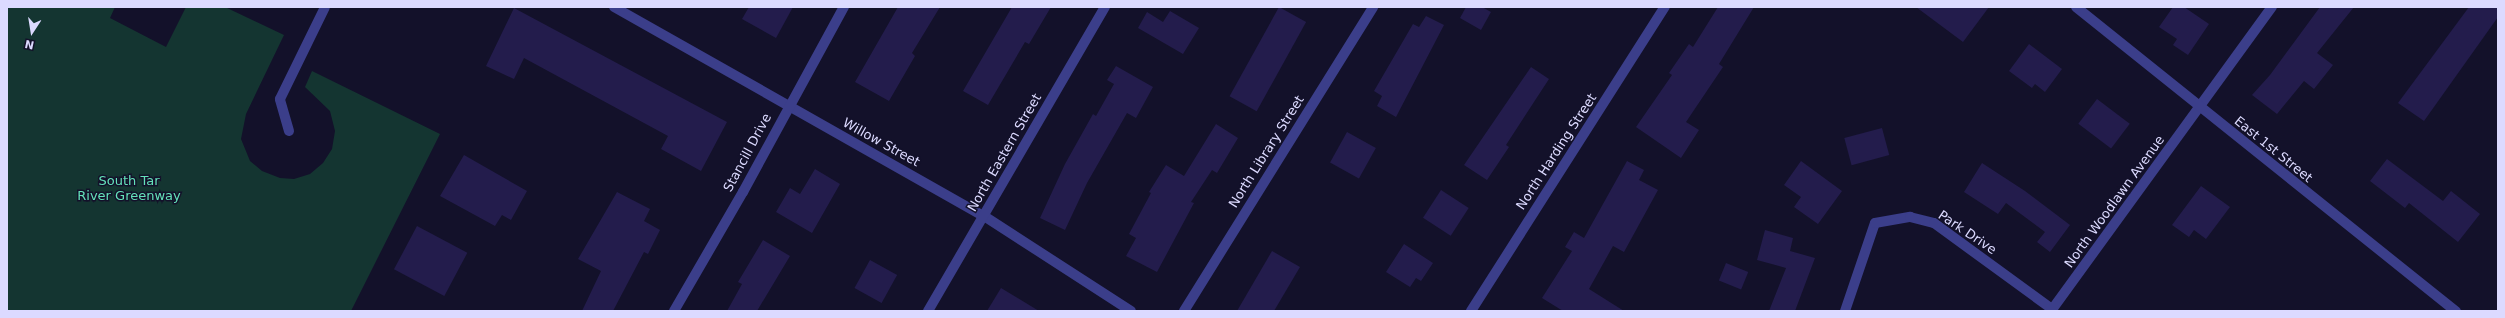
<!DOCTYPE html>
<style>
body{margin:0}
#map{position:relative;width:2505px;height:318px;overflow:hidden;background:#13112a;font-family:"DejaVu Sans",sans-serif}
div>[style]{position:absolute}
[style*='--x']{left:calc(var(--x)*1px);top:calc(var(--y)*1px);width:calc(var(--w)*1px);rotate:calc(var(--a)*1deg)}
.green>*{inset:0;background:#143531}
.building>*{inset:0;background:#231c4c;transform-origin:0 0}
.minor>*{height:10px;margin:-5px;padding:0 5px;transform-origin:5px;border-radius:5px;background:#3b3e8a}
.tertiary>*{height:10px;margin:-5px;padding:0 5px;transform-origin:5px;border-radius:5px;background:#3b3e8a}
span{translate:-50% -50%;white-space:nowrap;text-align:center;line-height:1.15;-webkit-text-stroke:3px #13112a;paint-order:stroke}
.street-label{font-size:13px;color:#dcdaff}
.park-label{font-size:13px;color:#64e2ba}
.frame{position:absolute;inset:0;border:8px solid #dcdaff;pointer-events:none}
.north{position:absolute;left:12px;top:12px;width:40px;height:40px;-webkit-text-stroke:3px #13112a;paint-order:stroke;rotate:192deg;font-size:11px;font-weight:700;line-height:16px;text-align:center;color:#dcdaff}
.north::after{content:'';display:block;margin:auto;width:14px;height:18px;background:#dcdaff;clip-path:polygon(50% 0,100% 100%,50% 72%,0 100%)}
</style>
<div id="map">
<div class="green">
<i style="clip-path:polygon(7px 7px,115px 7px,110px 18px,166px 47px,186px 7px,225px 7px,284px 35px,246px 114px,241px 139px,250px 161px,262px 171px,280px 178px,294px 179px,310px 174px,323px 163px,332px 149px,335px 131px,330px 111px,305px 87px,312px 71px,440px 134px,351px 311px,7px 311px)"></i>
</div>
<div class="building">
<i style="clip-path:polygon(749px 7px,793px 7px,776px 38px,742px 19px)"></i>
<i style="clip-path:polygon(898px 7px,940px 7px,912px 53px,915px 56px,889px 101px,855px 82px)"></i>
<i style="clip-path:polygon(1012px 7px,1051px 7px,1029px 44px,1025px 42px,988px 105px,963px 91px)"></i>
<i style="left:1279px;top:7px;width:31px;height:102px;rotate:29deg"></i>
<i style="clip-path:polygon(1466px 7px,1482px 7px,1491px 12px,1481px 30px,1460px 18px)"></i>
<i style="clip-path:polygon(1718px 7px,1754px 7px,1719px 64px,1723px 67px,1686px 122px,1699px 130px,1681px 158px,1636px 127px,1672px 75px,1669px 73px,1689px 44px,1693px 47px)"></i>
<i style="clip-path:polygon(1916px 7px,1989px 7px,1963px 42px)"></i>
<i style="clip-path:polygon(2173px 7px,2184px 7px,2209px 24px,2188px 55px,2173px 45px,2177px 39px,2159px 27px)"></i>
<i style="clip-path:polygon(2320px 7px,2354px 7px,2317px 53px,2333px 65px,2314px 89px,2304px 81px,2277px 114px,2252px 95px,2270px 75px)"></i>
<i style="clip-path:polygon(2469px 7px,2498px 7px,2498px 17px,2424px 121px,2398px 103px)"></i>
<i style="clip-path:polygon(514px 8px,727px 122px,701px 171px,661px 149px,668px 136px,524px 58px,514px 79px,486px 66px)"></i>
<i style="clip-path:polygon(1170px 11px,1199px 28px,1183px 54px,1138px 28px,1147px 12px,1163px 22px)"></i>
<i style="clip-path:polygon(1426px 16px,1444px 25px,1396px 117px,1377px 106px,1382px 96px,1374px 91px,1413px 24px,1419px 27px)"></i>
<i style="clip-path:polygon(2029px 44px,2062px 69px,2045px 92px,2035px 84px,2032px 88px,2009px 71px)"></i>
<i style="clip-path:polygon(1116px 66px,1153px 87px,1136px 118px,1127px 113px,1087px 183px,1065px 230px,1040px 218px,1065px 164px,1093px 114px,1096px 116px,1114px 84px,1107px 80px)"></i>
<i style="clip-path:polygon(1531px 67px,1549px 79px,1506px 145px,1509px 147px,1487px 180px,1464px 165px)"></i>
<i style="left:2097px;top:99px;width:41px;height:31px;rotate:37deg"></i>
<i style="clip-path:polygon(1216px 124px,1238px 138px,1217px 173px,1212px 170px,1191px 202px,1194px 203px,1157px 272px,1126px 256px,1136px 238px,1129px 234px,1151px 193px,1149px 192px,1166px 165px,1184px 176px)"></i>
<i style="left:1882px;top:128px;width:28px;height:39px;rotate:75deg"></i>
<i style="left:1347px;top:132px;width:33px;height:35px;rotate:29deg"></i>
<i style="clip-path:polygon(464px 155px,527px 191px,511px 220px,502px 215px,495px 226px,440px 196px)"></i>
<i style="clip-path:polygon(2387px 159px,2443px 201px,2451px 191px,2480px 214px,2458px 242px,2409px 203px,2405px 208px,2370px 181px)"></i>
<i style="clip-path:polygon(1627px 161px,1644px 170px,1639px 180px,1658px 190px,1624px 252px,1613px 246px,1589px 289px,1624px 311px,1563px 311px,1542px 298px,1572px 251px,1565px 247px,1574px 232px,1584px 238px)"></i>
<i style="clip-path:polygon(1801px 161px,1842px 191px,1818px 224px,1794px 207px,1801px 197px,1784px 185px)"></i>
<i style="clip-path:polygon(1982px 163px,2025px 191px,2070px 225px,2050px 252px,2037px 242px,2045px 232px,2006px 203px,1998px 214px,1964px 192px)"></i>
<i style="clip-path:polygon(815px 169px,840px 184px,812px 233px,776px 212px,790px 188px,800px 194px)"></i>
<i style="clip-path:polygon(2201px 186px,2230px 207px,2206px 239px,2194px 230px,2189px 237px,2172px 225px)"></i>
<i style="left:1441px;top:190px;width:33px;height:33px;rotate:33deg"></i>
<i style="clip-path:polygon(617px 192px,650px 209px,644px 221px,660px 230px,648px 254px,644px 252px,613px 311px,582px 311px,601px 271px,578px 259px)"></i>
<i style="left:417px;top:226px;width:57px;height:49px;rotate:28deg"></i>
<i style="clip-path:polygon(1765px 230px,1793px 238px,1790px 251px,1815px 258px,1795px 311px,1769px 311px,1786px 268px,1757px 260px)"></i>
<i style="clip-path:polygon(763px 240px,790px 256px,757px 311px,727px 311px,742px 284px,738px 282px)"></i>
<i style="clip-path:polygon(1404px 244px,1433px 263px,1421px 281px,1416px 278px,1410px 287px,1386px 272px)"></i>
<i style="clip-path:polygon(1272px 251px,1300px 267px,1274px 311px,1237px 311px)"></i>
<i style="left:870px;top:260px;width:31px;height:32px;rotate:29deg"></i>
<i style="left:1726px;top:263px;width:24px;height:19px;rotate:22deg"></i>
<i style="clip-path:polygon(1001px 288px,1039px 311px,987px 311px)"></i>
</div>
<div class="minor">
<i style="--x:614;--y:7;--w:425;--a:29.5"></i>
<i style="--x:984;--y:216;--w:175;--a:32.9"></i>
<i style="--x:289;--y:131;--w:33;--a:-106"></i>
<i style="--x:280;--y:99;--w:102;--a:-63.9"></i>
<i style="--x:674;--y:311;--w:138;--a:-59.9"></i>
<i style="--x:743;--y:192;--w:211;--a:-61.4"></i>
<i style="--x:928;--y:311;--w:352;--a:-59.8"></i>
<i style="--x:1184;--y:311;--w:358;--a:-58.1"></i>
<i style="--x:1471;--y:311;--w:361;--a:-57.5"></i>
<i style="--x:1845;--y:311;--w:93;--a:-71.2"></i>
<i style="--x:1875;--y:223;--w:36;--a:-10"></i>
<i style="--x:1910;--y:217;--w:25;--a:14"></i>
<i style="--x:1934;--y:223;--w:146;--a:36.1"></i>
<i style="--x:2051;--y:311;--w:376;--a:-54"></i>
</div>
<div class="tertiary">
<i style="--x:2076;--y:7;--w:487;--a:38.7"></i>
</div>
<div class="street-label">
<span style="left:881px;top:143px;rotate:29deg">Willow Street</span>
<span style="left:2273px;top:150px;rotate:39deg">East 1st Street</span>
<span style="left:1267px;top:152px;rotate:-58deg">North Library Street</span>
<span style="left:1557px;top:152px;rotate:-57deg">North Harding Street</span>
<span style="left:748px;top:153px;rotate:-62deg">Stancill Drive</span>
<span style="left:1005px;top:153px;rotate:-60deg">North Eastern Street</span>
<span style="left:2115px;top:202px;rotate:-54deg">North Woodlawn Avenue</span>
<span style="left:1967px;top:233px;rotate:34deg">Park Drive</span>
</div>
<div class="park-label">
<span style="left:129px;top:189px">South Tar<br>River Greenway</span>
</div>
<div class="frame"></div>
<div class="north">N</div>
</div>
